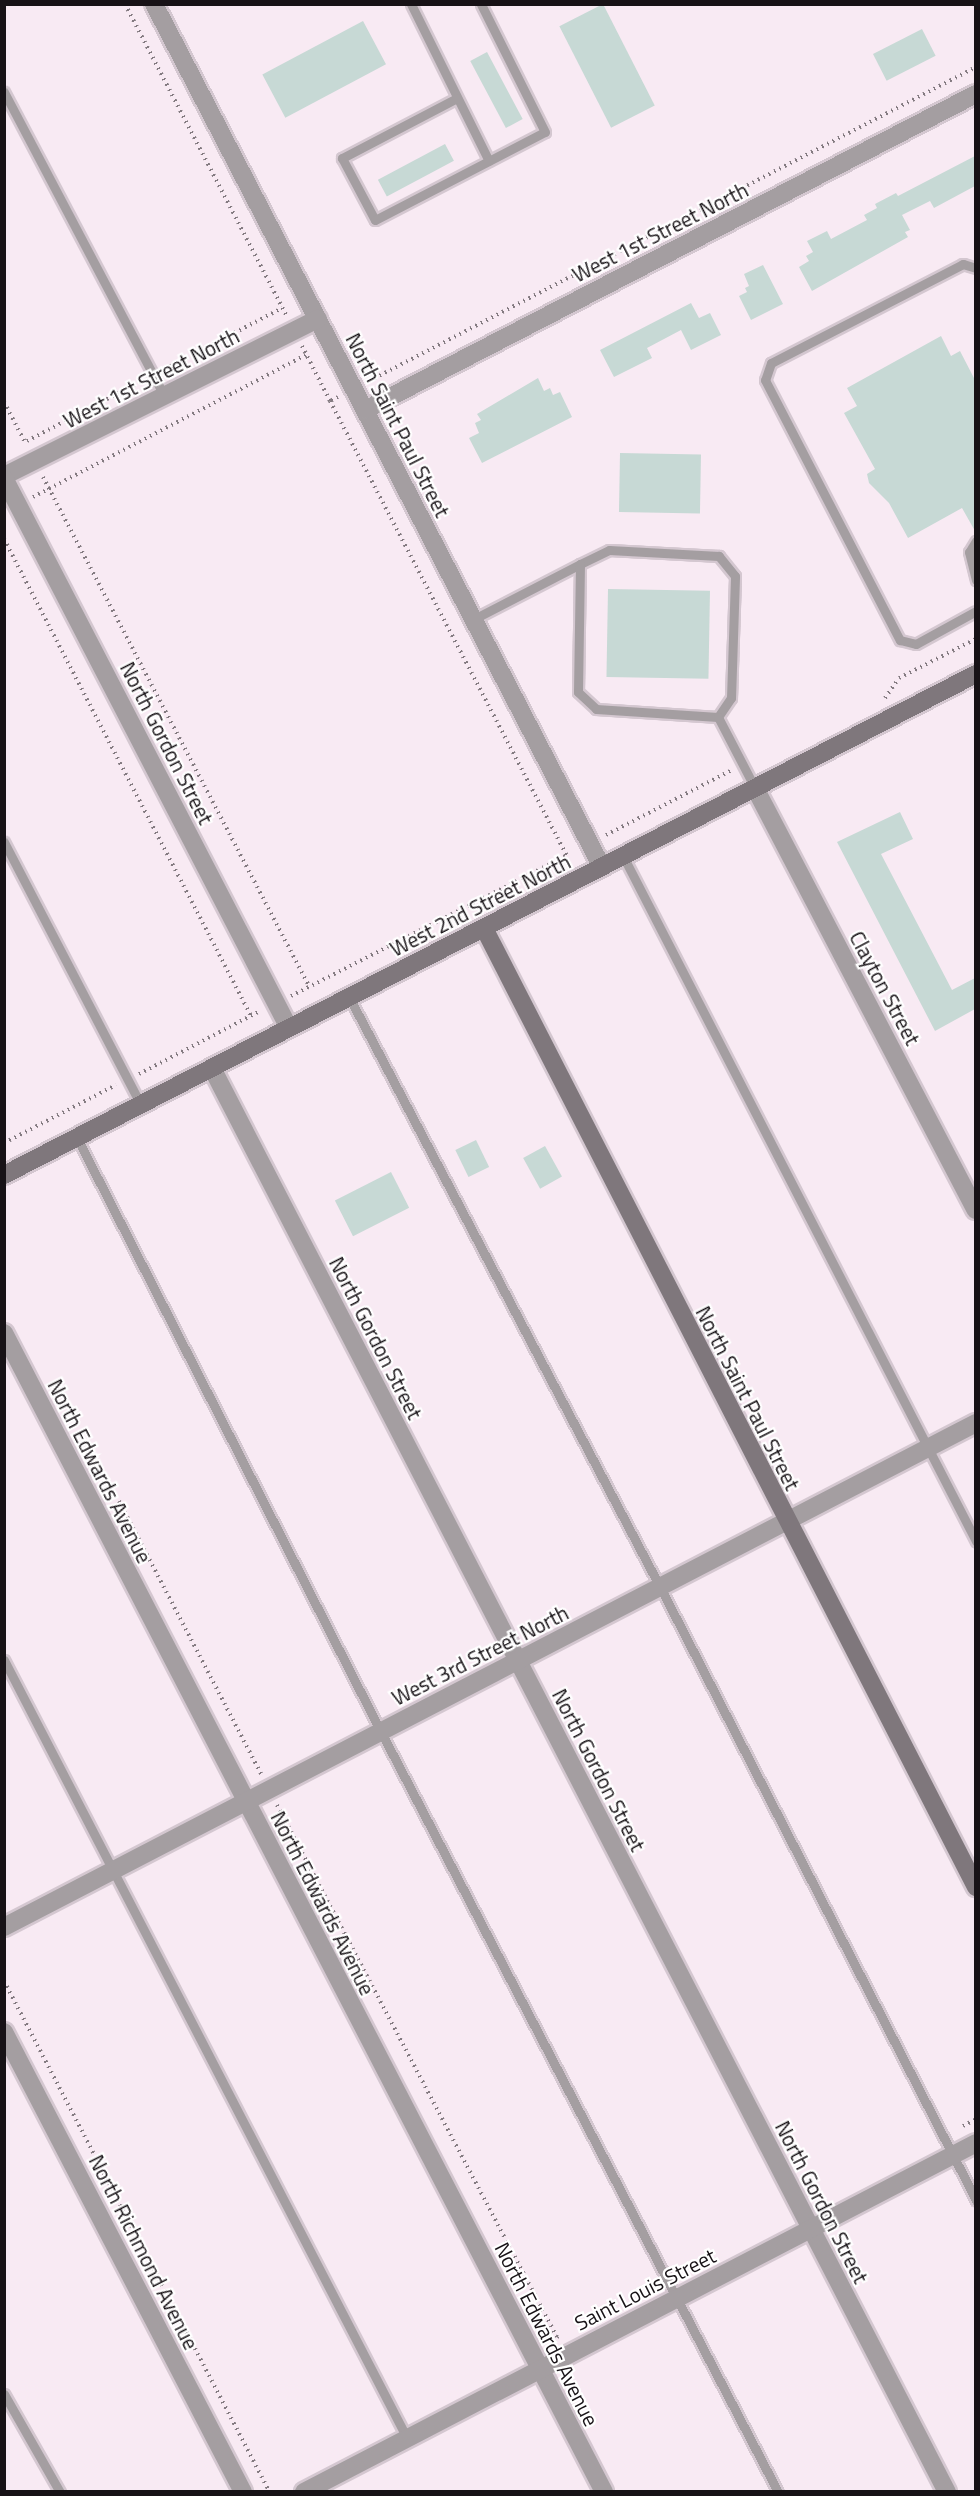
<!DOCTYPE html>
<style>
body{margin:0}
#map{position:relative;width:980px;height:2496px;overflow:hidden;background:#f8eaf3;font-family:"Titillium Web",sans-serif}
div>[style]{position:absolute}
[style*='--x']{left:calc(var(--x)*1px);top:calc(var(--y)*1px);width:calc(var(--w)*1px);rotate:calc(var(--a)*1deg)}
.building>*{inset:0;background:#c7d9d5;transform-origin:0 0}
.path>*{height:4px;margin-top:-2px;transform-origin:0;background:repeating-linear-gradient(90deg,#837a80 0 1.5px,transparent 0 6px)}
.roads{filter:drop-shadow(2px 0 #d4c7d0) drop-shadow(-2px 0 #d4c7d0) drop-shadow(0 2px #d4c7d0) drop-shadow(0 -2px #d4c7d0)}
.lane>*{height:9px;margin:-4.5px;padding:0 4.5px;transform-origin:4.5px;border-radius:4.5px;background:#a49ea1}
.street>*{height:18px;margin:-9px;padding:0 9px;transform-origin:9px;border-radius:9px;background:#a49ea1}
.secondary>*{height:18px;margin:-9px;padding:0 9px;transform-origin:9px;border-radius:9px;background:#7f777c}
span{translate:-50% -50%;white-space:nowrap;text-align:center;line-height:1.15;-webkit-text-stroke:4.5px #fff;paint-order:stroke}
.street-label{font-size:21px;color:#171216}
.frame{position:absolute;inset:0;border:6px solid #171216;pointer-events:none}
</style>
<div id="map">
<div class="building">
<i style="left:603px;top:4px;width:114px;height:49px;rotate:63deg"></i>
<i style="left:363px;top:21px;width:49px;height:114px;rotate:62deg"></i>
<i style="left:922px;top:29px;width:30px;height:55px;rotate:63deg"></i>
<i style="left:487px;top:52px;width:76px;height:19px;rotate:62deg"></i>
<i style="left:445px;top:144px;width:19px;height:76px;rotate:62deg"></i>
<i style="clip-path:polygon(975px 156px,975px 186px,934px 208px,930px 201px,902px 215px,910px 230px,905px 232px,908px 237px,812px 291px,799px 267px,809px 261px,806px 256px,813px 252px,807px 241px,827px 231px,831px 239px,867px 220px,864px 215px,877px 208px,875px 204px,896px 193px,898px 196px)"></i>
<i style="clip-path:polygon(763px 265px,783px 304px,751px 320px,739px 296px,747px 292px,745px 288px,749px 286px,744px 274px)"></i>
<i style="clip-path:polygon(691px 303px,699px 318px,710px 313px,721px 335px,691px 350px,681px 330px,647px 348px,652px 358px,614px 377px,600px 350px)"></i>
<i style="clip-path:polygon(941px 336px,951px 356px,960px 351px,975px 380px,975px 531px,962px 508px,908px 538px,889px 503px,869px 483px,867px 474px,875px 469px,844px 413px,857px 406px,847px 388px)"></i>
<i style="clip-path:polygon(538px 378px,544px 391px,550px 388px,553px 395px,560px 392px,572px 417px,482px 463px,469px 438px,479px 433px,475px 423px,481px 420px,477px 414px)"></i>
<i style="left:620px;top:453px;width:81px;height:59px;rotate:1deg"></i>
<i style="left:608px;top:589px;width:102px;height:88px;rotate:1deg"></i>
<i style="clip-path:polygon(900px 812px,913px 839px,881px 854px,952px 990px,975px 978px,975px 1009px,935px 1031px,837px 842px)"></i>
<i style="left:476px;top:1140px;width:30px;height:23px;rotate:64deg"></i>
<i style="left:545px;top:1146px;width:35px;height:25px;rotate:61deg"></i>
<i style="left:391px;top:1172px;width:40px;height:63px;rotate:63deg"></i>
</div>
<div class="path">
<i style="--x:125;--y:4;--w:350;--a:62.6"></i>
<i style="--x:302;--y:346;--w:62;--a:63"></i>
<i style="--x:165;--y:369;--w:132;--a:-27.5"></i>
<i style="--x:369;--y:381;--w:683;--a:-27.35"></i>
<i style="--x:338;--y:397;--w:9;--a:153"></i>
<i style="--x:330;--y:401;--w:513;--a:62.49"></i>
<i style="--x:4;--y:402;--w:47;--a:62.4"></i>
<i style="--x:27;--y:441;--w:131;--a:-27.7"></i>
<i style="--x:43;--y:477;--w:574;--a:62.41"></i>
<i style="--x:33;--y:497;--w:308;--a:-27.5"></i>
<i style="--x:4;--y:539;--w:537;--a:62.62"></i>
<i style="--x:885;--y:698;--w:24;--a:-55"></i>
<i style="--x:899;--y:678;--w:86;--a:-26.9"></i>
<i style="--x:606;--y:835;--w:140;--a:-27.3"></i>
<i style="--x:291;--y:996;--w:311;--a:-27"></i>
<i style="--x:139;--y:1074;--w:136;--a:-27.5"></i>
<i style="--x:4;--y:1143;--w:126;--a:-27.4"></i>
<i style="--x:119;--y:1501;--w:308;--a:62.5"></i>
<i style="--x:277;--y:1805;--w:601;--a:62.24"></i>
<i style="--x:557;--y:2337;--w:4;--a:-34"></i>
<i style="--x:4;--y:1981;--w:573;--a:62.54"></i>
<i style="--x:963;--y:2126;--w:15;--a:-28"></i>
</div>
<div class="roads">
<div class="lane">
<i style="--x:411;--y:4;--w:175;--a:63.6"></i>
<i style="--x:4;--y:92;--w:345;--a:62.2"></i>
<i style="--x:457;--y:98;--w:130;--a:152.4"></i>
<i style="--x:342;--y:158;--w:70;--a:62"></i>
<i style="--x:375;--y:220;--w:191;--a:-27.4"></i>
<i style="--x:545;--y:132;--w:143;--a:-116.6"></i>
<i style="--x:976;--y:268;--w:14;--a:-163"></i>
<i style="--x:963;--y:264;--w:216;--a:152.7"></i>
<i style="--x:771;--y:363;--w:18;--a:109"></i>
<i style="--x:765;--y:380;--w:293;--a:62.6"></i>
<i style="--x:900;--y:640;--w:16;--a:14"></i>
<i style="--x:916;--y:644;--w:68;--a:-28.8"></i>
<i style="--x:976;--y:541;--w:13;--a:122"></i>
<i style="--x:969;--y:552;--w:29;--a:76"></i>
<i style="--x:474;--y:619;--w:119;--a:-27.4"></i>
<i style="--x:718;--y:717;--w:23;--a:-56"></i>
<i style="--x:731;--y:698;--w:122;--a:-88.1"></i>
<i style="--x:735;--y:576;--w:26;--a:-129"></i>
<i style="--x:719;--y:556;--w:110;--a:-176.9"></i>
<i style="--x:609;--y:550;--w:32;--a:154"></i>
<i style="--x:580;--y:564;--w:128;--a:90.9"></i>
<i style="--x:578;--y:692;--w:25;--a:43"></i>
<i style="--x:596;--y:709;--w:122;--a:3.8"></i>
<i style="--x:718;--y:717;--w:80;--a:62.5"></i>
<i style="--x:4;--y:842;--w:297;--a:62.5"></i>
<i style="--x:623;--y:856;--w:771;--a:62.74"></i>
<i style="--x:349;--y:997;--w:667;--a:62.21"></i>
<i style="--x:660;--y:1587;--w:690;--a:62.73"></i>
<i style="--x:77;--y:1138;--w:667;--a:62.9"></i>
<i style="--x:381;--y:1732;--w:857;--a:62.42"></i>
<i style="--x:4;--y:1660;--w:876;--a:62.62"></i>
<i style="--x:4;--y:2394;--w:113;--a:60.3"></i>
</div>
<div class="street">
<i style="--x:154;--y:4;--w:972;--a:62.57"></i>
<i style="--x:365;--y:410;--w:688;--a:-27.35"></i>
<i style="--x:4;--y:476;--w:351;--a:-26.6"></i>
<i style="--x:4;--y:478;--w:619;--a:62.61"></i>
<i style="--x:755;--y:788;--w:476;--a:62.4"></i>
<i style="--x:212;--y:1068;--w:1602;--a:62.7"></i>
<i style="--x:4;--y:1333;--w:1305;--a:62.63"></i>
<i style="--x:4;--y:1927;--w:1095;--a:-27.41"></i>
<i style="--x:4;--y:2032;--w:518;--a:62.55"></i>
<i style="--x:304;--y:2492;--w:757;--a:-27.44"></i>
</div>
<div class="secondary">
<i style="--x:484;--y:928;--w:1078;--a:62.84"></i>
<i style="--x:4;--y:1175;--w:1094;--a:-27.27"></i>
</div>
</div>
<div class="street-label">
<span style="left:660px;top:232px;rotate:-27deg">West 1st Street North</span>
<span style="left:151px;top:378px;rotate:-27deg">West 1st Street North</span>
<span style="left:398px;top:425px;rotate:63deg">North Saint Paul Street</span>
<span style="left:167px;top:743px;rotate:63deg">North Gordon Street</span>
<span style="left:480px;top:905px;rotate:-27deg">West 2nd Street North</span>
<span style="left:885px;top:988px;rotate:62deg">Clayton Street</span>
<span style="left:376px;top:1338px;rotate:63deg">North Gordon Street</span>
<span style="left:748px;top:1398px;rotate:63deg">North Saint Paul Street</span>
<span style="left:100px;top:1471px;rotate:63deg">North Edwards Avenue</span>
<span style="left:480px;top:1655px;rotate:-27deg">West 3rd Street North</span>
<span style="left:599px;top:1770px;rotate:63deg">North Gordon Street</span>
<span style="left:323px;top:1903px;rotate:63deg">North Edwards Avenue</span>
<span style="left:822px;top:2202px;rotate:63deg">North Gordon Street</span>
<span style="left:144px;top:2252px;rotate:63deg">North Richmond Avenue</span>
<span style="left:645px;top:2289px;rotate:-27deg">Saint Louis Street</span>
<span style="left:547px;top:2334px;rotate:63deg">North Edwards Avenue</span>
</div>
<div class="frame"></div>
</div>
